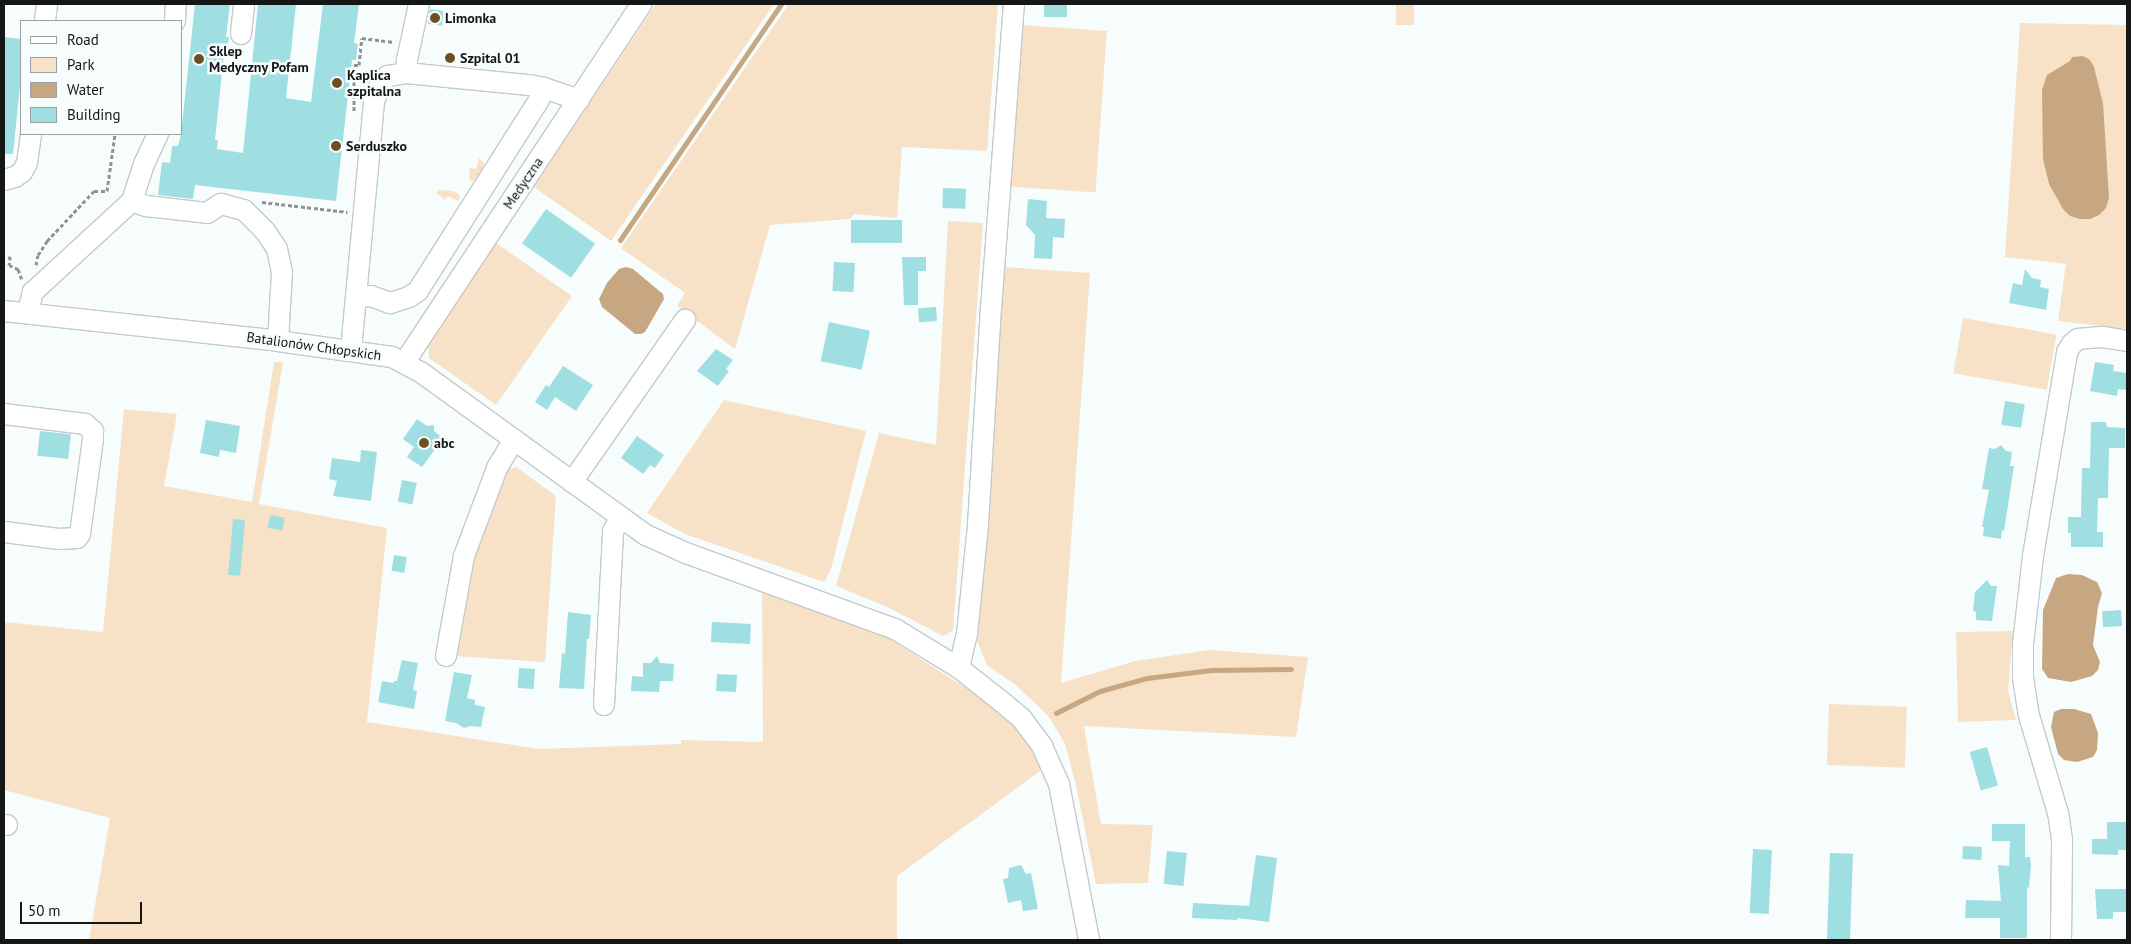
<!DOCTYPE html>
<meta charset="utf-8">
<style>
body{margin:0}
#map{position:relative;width:2131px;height:944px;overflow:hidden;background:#f7fdfd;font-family:"PT Sans",sans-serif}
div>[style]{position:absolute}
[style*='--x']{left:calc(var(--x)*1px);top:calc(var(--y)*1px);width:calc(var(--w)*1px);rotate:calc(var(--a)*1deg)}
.green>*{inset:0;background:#f7e2c8;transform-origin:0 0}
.water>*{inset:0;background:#c7a781}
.stream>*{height:5px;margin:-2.5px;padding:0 2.5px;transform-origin:2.5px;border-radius:2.5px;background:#c7a781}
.building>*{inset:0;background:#9fdee1;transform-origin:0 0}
.path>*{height:3px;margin-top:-1.5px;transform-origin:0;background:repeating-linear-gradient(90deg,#8f9393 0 4px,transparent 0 6.5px)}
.roads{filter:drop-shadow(1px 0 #c4caca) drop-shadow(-1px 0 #c4caca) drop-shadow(0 1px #c4caca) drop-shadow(0 -1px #c4caca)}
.minor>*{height:20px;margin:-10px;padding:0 10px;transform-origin:10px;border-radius:10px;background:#fff}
.dots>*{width:14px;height:14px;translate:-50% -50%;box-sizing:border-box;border:2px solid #f7fdfd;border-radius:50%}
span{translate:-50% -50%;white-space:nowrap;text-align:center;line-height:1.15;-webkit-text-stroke:5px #f7fdfd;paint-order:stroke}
.poi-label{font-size:14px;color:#151717;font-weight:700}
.left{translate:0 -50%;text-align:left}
.street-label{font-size:14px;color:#151717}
.frame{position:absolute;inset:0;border:5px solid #151717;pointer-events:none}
.legend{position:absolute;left:20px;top:20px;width:162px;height:115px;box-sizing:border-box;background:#f7fdfd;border:1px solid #9da1a1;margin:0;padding:6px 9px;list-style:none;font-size:15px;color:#151717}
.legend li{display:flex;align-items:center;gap:10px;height:25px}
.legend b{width:25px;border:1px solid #9da1a1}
.scale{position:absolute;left:20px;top:902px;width:122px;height:22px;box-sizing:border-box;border:2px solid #151717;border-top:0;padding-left:6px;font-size:15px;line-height:18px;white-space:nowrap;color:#151717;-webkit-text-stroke:4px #f7fdfd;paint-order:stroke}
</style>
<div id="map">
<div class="green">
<i style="clip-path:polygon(656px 4px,774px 4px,611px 241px,534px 187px)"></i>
<i style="clip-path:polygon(789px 4px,998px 4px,987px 151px,902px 147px,897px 218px,854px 214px,850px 219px,770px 225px,735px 349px,677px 306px,685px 293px,621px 248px)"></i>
<i style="left:1396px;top:4px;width:18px;height:21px"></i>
<i style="clip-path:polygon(2020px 23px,2127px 25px,2127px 329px,2058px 321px,2066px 264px,2005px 257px)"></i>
<i style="left:1022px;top:25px;width:85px;height:162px;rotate:4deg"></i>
<i style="clip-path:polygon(479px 158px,484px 163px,482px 170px,473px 181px,469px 180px,470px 168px,476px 169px)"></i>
<i style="clip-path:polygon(438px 190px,452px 191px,459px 194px,460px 198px,458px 201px,448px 196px,445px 200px,436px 193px)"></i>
<i style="clip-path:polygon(948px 221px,983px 223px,953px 631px,943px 636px,885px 606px,836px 586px,879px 433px,936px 445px)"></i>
<i style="clip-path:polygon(496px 243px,572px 296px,496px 405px,429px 358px,428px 341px)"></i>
<i style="clip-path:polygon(1005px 267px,1090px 273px,1061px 683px,1135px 661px,1210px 650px,1308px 657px,1296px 737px,1084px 726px,1101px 824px,1153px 825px,1148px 883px,1096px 884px,1076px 785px,1065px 744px,1049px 717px,1016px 685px,987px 665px,977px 641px)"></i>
<i style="left:1963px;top:318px;width:95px;height:56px;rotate:10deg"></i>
<i style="clip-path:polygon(274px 362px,283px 362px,259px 504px,387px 528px,367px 722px,539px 749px,681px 744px,681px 740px,763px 742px,762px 591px,882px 634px,997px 708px,1023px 729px,1037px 753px,1040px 771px,897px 876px,897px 940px,89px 940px,110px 818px,4px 790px,4px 622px,103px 632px,124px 409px,177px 414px,164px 486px,252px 502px)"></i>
<i style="clip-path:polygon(724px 400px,866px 431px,831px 569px,824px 582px,685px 534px,647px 513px)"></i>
<i style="clip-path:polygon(516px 467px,556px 496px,545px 662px,454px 656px,465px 574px,502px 472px)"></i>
<i style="clip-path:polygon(2013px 631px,2008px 691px,2016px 720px,1958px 722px,1956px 632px)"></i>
<i style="left:1829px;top:704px;width:78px;height:61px;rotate:2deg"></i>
</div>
<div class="water">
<i style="clip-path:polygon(2083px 56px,2090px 60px,2094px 67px,2103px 103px,2109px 198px,2106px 208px,2099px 215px,2090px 219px,2080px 219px,2070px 216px,2063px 209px,2049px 184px,2043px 159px,2042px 90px,2047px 75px,2070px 61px,2072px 57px)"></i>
<i style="clip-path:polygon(626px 267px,633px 269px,663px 294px,664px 299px,645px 332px,641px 334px,635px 334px,602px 307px,599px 299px,607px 283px,619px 269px)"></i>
<i style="clip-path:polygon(2068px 574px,2082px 575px,2097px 582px,2102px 593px,2098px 607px,2093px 645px,2100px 662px,2098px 670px,2092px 676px,2071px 682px,2048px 678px,2042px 669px,2043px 610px,2056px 578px)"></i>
<i style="clip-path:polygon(2061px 709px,2074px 709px,2091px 714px,2098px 733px,2097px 750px,2093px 757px,2077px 762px,2064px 760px,2058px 754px,2051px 727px,2054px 712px)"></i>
</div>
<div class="stream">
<i style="--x:620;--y:240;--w:286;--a:-55.7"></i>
<i style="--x:1056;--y:713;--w:49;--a:-26.6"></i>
<i style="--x:1100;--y:691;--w:49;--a:-15.5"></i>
<i style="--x:1147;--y:678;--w:65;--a:-7"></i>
<i style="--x:1212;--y:670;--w:79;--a:-0.7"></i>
</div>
<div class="building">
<i style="clip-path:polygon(195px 4px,230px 4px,226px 37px,229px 37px,227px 53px,224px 53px,215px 140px,218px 140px,217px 149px,243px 153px,258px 4px,296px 4px,286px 98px,311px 102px,323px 4px,359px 4px,354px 43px,358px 44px,356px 60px,352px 60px,336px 201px,195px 185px,193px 199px,158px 195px,162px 162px,170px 163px,172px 146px,178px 146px,181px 134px)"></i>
<i style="left:1044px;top:4px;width:23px;height:13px"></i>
<i style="left:430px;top:9px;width:14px;height:15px;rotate:8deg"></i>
<i style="clip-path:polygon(4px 37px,21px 39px,21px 76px,13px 154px,4px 154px)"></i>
<i style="left:943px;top:188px;width:23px;height:20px;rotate:2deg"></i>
<i style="clip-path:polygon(1028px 199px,1047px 201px,1046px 218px,1065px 219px,1064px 238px,1053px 237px,1052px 259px,1034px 258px,1035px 235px,1026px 225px)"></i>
<i style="left:546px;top:209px;width:60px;height:42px;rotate:35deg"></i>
<i style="left:902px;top:220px;width:23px;height:51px;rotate:90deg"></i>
<i style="clip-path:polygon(902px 257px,926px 257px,926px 271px,918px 271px,918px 305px,904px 305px)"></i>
<i style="left:834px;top:262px;width:21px;height:29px;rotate:3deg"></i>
<i style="clip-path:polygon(2025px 269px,2032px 278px,2041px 280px,2040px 287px,2049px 289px,2046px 310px,2009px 303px,2013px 283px,2022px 285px)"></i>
<i style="left:936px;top:307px;width:14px;height:18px;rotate:86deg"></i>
<i style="left:829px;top:322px;width:42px;height:40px;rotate:12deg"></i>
<i style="clip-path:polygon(716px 349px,733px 360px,726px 369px,729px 371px,718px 386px,697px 371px)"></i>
<i style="clip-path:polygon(2095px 362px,2114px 365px,2113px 371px,2127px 373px,2127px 390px,2118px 389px,2117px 396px,2090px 391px)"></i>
<i style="clip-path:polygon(563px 366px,593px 385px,576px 411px,555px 397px,547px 410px,535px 402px,546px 385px,549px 387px)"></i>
<i style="left:2005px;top:401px;width:20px;height:24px;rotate:9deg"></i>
<i style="clip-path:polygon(417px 419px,427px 426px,434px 425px,434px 431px,443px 438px,422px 467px,407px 457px,414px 447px,403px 439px)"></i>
<i style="clip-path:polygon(206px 420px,240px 426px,236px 453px,220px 450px,219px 457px,200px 453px)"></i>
<i style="clip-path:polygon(2091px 422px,2106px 422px,2107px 427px,2125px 428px,2125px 448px,2109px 448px,2108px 498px,2098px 498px,2097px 532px,2103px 532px,2103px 547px,2071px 547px,2071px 533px,2068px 533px,2068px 517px,2081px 517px,2082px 468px,2090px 468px)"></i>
<i style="left:40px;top:431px;width:31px;height:25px;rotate:6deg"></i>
<i style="clip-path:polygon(637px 436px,664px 455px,655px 468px,650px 465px,643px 474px,621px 458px)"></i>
<i style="clip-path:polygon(2001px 445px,2006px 451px,2012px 452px,2010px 466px,2014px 466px,2004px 531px,2002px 530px,2001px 539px,1983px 536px,1984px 527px,1982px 527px,1989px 490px,1982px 489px,1989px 448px,1995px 449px)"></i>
<i style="clip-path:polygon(361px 450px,377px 452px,371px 501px,333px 496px,337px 481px,329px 479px,332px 458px,360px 462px)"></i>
<i style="left:402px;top:480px;width:15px;height:22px;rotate:11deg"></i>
<i style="left:270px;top:515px;width:15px;height:13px;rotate:11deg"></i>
<i style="left:233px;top:519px;width:12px;height:56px;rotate:5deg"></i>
<i style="left:394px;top:555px;width:13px;height:16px;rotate:9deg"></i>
<i style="clip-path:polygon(1987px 580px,1991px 586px,1997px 586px,1992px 621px,1976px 620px,1976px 612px,1973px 611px,1975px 592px)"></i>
<i style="left:2121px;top:610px;width:16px;height:19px;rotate:86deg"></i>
<i style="clip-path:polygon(568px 612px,591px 615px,589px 639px,587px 639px,584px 689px,559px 688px,562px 653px,565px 654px)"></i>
<i style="left:712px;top:622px;width:39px;height:20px;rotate:3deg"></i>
<i style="clip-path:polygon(657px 656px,660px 663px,674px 664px,673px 681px,660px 681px,659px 692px,631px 691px,632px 676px,643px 677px,643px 663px,651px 663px)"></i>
<i style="clip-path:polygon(402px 660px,418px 663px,413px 690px,417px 691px,414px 709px,378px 702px,382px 681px,393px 683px,394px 681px,397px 681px)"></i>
<i style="left:519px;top:668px;width:16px;height:20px;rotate:4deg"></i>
<i style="clip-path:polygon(454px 672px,472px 675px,467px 698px,475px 700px,475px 705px,485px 707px,481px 727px,470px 726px,464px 728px,456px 723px,445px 721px)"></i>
<i style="left:717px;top:674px;width:20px;height:17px;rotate:3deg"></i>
<i style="left:1987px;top:747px;width:40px;height:18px;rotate:74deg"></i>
<i style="clip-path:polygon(2107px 822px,2127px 822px,2127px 850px,2118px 850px,2118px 855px,2092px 854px,2092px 839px,2107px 839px)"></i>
<i style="clip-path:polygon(1992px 824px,2025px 824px,2025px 857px,2030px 857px,2031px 866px,2029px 888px,2027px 887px,2027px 938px,2000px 938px,2000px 918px,1965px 918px,1966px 900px,2001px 901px,1998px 865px,2009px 866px,2010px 841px,1992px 841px)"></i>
<i style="left:1963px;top:846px;width:19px;height:13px;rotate:3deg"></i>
<i style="left:1753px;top:849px;width:19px;height:64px;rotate:3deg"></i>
<i style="left:1167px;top:851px;width:20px;height:33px;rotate:6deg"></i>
<i style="left:1830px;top:853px;width:23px;height:87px;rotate:2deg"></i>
<i style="clip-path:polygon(1256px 855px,1277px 858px,1269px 922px,1238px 918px,1237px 920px,1192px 918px,1193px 903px,1249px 906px)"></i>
<i style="clip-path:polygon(1021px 865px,1026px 874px,1031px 873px,1038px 909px,1023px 911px,1021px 900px,1008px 903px,1003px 879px,1008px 878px,1009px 868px)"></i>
<i style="clip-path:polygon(2095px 889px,2126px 889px,2126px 912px,2113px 912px,2113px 919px,2097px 919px)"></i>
</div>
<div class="path">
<i style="--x:354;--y:111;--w:46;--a:-90"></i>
<i style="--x:354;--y:65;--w:5;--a:0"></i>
<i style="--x:359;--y:65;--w:27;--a:-84"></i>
<i style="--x:362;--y:38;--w:32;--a:7"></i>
<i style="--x:262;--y:202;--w:86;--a:6.7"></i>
<i style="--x:10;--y:256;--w:9;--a:96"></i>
<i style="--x:9;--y:265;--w:10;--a:24"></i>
<i style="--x:18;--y:269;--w:12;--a:70"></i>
<i style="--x:36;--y:265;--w:10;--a:-79"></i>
<i style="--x:38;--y:255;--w:17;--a:-57"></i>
<i style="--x:47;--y:241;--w:69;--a:-46.8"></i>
<i style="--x:94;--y:191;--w:13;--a:0"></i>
<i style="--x:107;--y:191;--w:58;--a:-82"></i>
</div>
<div class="roads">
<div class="minor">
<i style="--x:45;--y:21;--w:17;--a:-83"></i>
<i style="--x:175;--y:21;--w:17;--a:-87"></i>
<i style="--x:241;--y:34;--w:30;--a:-84"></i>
<i style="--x:406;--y:73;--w:13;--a:-86"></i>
<i style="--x:407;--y:60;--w:57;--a:-77.9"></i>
<i style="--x:544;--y:88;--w:37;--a:19"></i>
<i style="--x:4;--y:180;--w:11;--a:-15"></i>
<i style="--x:15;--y:177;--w:9;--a:-36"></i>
<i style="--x:22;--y:172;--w:10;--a:-61"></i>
<i style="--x:27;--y:163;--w:29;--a:-82"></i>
<i style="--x:132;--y:201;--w:39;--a:-72"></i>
<i style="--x:144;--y:164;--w:33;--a:-65"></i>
<i style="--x:4;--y:311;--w:276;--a:6.2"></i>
<i style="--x:278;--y:341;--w:115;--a:8"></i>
<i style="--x:392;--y:357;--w:34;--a:28"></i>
<i style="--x:422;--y:373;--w:276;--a:35.9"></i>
<i style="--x:646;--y:535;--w:44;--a:24.2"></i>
<i style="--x:686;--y:553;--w:222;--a:20"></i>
<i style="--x:895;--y:629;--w:75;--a:31.4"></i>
<i style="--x:959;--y:668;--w:55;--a:38.3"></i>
<i style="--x:1002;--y:702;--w:26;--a:40"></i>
<i style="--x:1022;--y:719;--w:34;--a:53"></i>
<i style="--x:1042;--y:746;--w:42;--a:65.9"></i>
<i style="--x:1059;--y:784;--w:159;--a:79.1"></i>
<i style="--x:28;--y:313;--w:22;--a:-77"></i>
<i style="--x:33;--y:292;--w:134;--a:-42.6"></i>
<i style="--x:132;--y:201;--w:15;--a:20"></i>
<i style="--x:146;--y:206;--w:61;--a:6.5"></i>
<i style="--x:207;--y:213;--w:17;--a:-33"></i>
<i style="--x:221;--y:204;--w:24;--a:15"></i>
<i style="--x:244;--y:210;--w:30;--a:45"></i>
<i style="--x:265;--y:231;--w:22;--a:56"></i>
<i style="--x:277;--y:249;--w:24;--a:78"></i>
<i style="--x:282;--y:272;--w:69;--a:93.3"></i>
<i style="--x:351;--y:350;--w:249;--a:-84.7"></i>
<i style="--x:374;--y:102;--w:21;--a:-71"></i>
<i style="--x:381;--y:82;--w:9;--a:-41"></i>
<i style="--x:388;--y:76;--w:18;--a:-9"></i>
<i style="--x:406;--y:73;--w:124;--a:5.6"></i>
<i style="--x:529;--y:85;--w:15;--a:11"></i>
<i style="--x:544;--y:88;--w:13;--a:113"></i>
<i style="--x:539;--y:100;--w:226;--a:122.4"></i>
<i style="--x:418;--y:291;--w:11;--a:146"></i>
<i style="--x:409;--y:297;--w:20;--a:162"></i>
<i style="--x:390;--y:303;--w:20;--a:-160"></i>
<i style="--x:371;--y:296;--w:14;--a:176"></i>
<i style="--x:404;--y:363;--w:431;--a:-56.5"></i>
<i style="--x:4;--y:414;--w:82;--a:7"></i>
<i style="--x:85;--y:424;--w:11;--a:41"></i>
<i style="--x:93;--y:431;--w:8;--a:90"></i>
<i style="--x:93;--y:439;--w:96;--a:97.8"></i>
<i style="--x:80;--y:534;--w:5;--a:127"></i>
<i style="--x:77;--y:538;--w:18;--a:177"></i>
<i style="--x:59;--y:539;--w:55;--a:-172.7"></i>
<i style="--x:572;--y:482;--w:198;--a:-55.1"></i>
<i style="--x:446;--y:656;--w:102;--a:-79.8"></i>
<i style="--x:464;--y:556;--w:94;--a:-69.4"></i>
<i style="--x:497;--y:468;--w:33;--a:-59"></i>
<i style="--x:959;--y:668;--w:35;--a:-77"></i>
<i style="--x:967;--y:634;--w:110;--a:-84.2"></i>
<i style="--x:978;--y:525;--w:216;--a:-86.6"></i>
<i style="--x:991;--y:309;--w:306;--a:-85.7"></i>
<i style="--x:604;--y:705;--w:174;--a:-87"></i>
<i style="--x:613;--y:531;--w:16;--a:-60"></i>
<i style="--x:4;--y:825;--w:3;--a:0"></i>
<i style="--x:2061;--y:940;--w:100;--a:-89.4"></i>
<i style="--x:2062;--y:840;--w:27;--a:-98"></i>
<i style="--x:2058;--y:813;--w:101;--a:-106.6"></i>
<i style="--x:2029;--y:716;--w:38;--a:-99"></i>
<i style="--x:2023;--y:678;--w:34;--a:-90"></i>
<i style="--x:2023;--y:644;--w:89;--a:-83.5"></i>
<i style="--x:2033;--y:556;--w:207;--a:-80.5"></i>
<i style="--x:2067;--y:352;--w:9;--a:-58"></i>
<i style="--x:2072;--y:344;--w:8;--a:-40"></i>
<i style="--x:2078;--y:339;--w:25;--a:-5"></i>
<i style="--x:2103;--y:337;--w:24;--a:9"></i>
</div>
</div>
<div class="dots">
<i style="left:435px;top:18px;background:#6e4f24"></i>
<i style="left:450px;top:58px;background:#6e4f24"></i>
<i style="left:199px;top:59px;background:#6e4f24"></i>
<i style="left:337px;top:83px;background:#6e4f24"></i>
<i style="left:336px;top:146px;background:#6e4f24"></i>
<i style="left:424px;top:443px;background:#6e4f24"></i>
</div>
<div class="poi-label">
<span class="left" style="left:445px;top:18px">Limonka</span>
<span class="left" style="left:209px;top:59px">Sklep<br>Medyczny Pofam</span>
<span class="left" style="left:460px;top:58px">Szpital 01</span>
<span class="left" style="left:347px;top:83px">Kaplica<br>szpitalna</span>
<span class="left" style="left:346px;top:146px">Serduszko</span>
<span class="left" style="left:434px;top:443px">abc</span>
</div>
<div class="street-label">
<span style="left:523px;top:183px;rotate:-56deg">Medyczna</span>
<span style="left:314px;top:346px;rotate:8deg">Batalionów Chłopskich</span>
</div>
<div class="frame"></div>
<ul class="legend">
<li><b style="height:6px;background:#fff"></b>Road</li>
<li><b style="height:14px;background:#f7e2c8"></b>Park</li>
<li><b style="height:14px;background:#c7a781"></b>Water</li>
<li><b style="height:14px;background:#9fdee1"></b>Building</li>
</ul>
<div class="scale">50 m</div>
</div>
